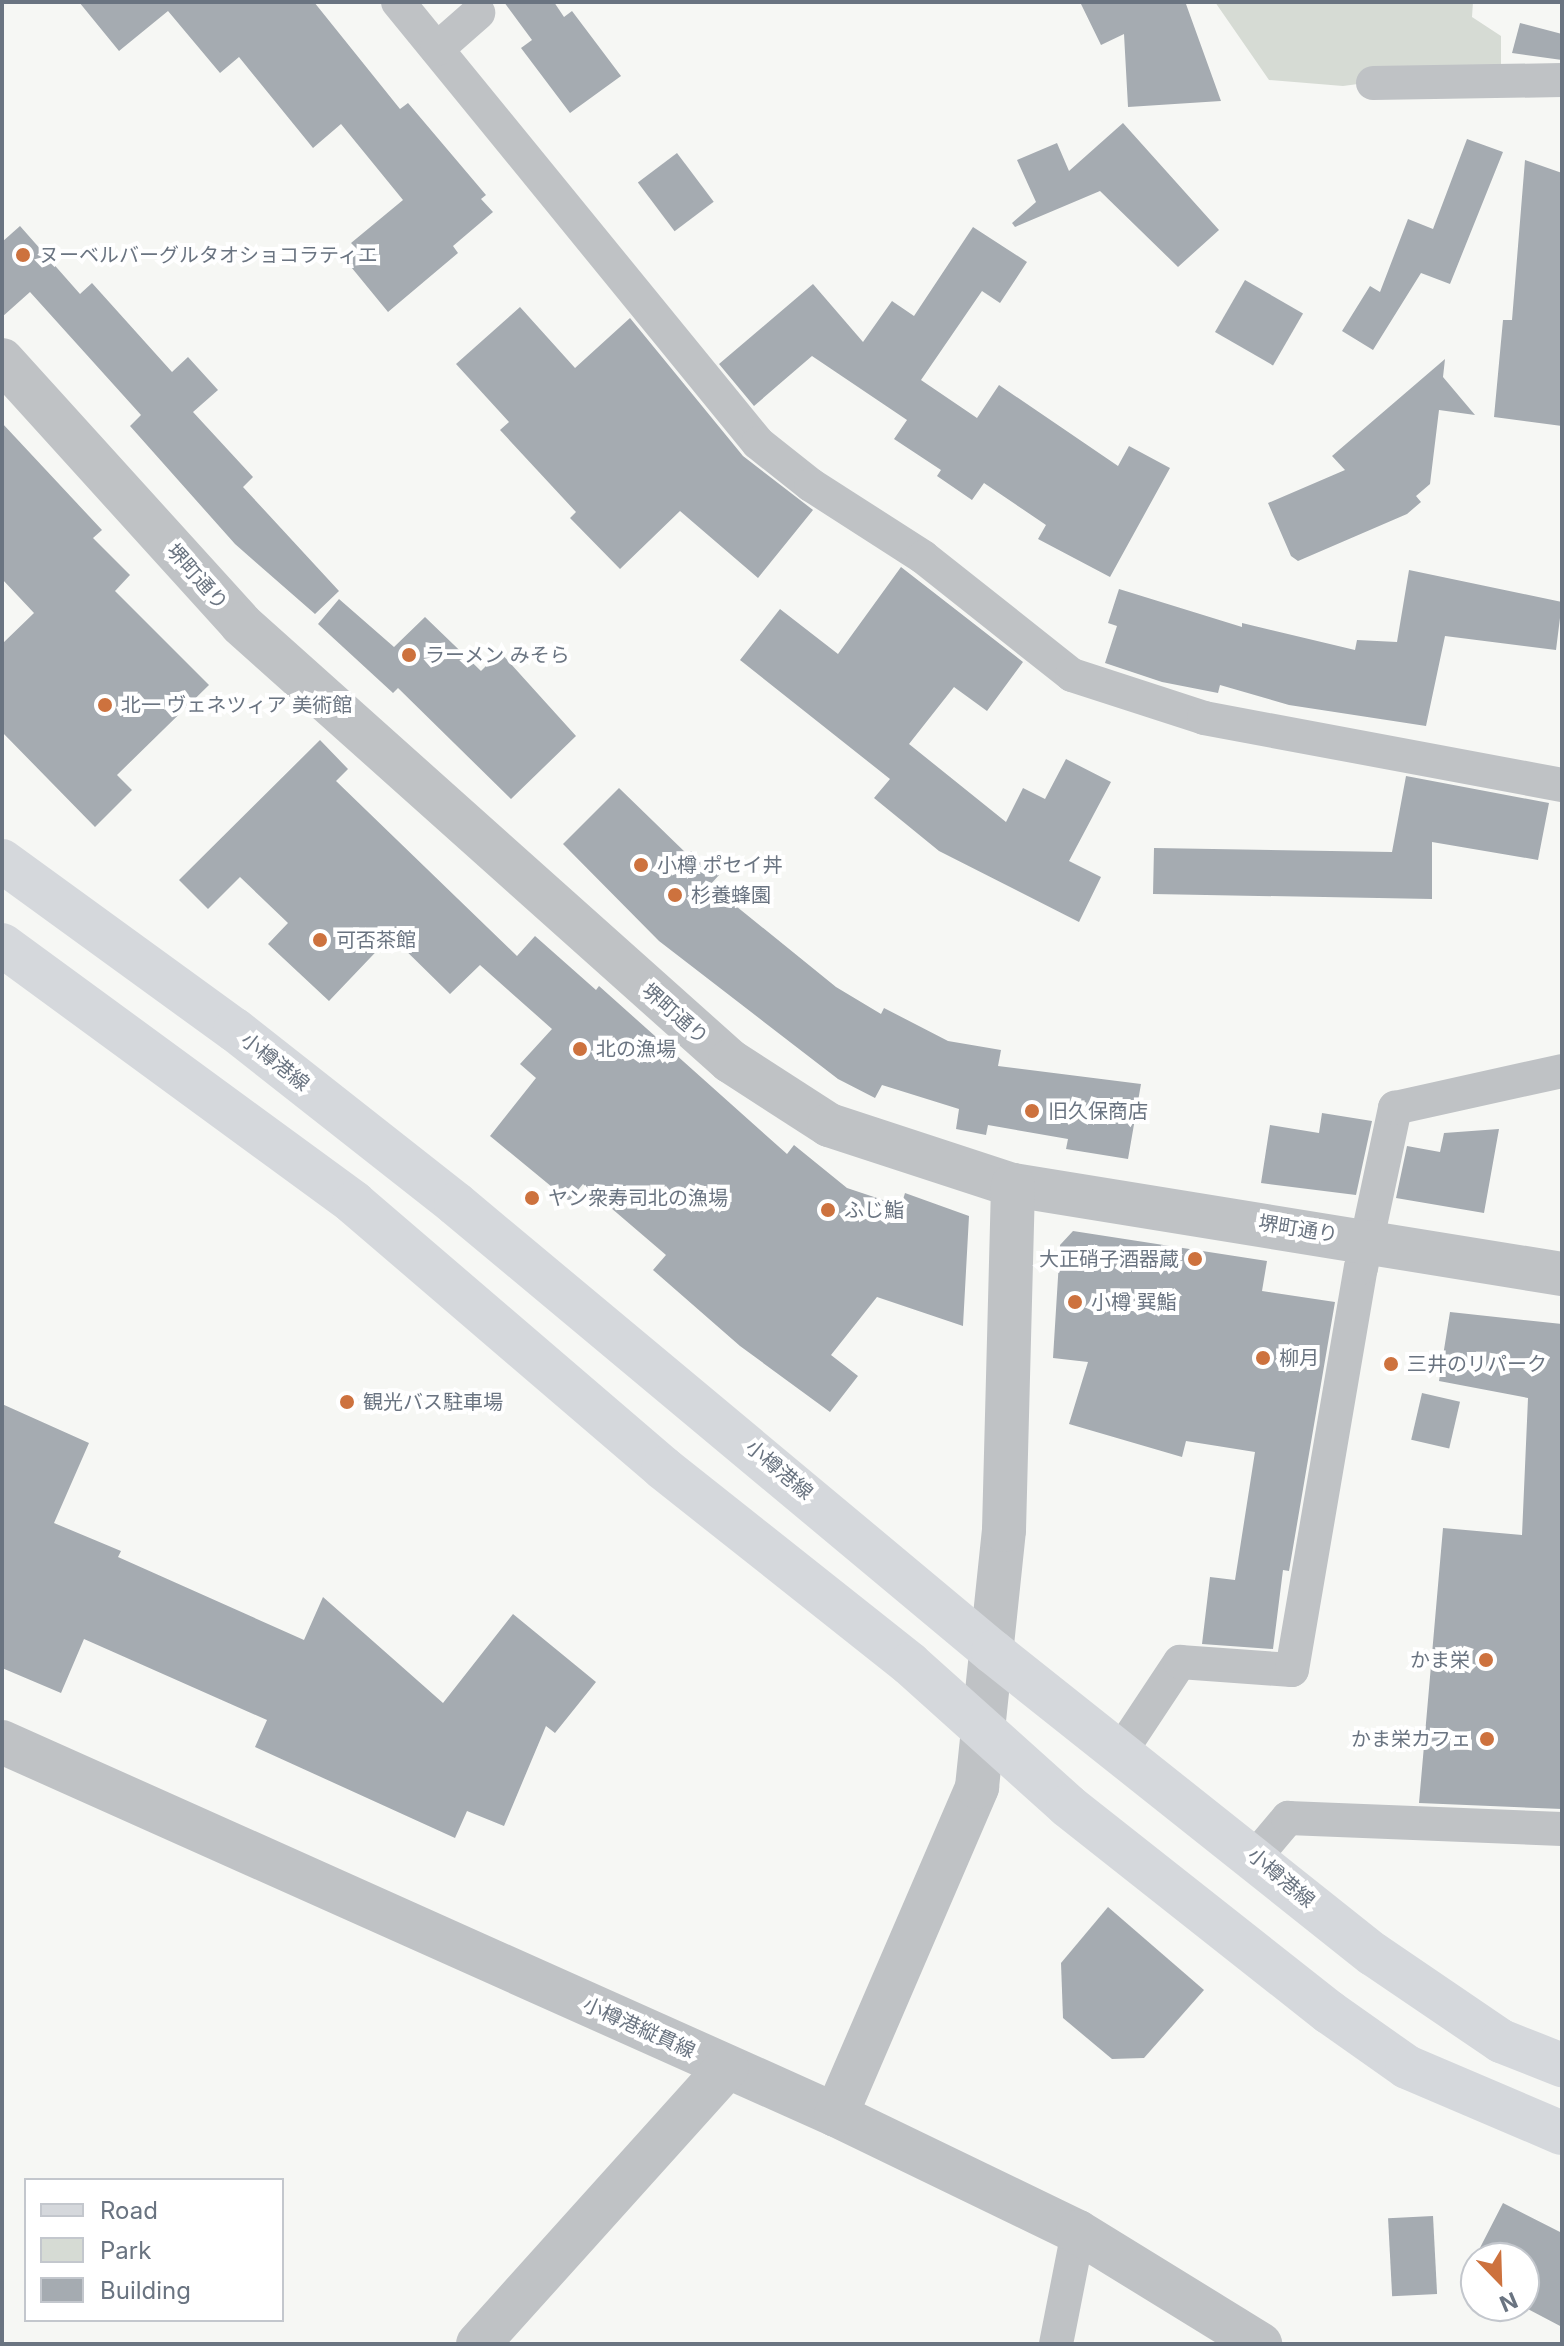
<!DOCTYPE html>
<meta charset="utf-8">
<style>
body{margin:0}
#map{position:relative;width:1564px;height:2346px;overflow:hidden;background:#f6f7f4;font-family:Inter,"Noto Sans JP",sans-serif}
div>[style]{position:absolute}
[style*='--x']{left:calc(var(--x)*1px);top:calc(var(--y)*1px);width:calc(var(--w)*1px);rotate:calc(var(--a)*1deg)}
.green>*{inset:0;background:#d6dbd4}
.building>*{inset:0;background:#a5abb1;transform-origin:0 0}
.minor>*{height:34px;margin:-17px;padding:0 17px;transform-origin:17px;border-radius:17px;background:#bfc2c5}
.tertiary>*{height:44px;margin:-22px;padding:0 22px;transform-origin:22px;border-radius:22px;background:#bfc2c5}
.primary>*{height:44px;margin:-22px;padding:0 22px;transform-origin:22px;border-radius:22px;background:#d5d8dc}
.dots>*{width:22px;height:22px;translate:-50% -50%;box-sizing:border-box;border:4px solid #fff;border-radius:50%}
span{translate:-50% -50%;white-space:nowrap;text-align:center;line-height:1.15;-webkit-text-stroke:8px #fff;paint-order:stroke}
.poi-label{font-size:20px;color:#6a7481}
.left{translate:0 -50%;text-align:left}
.right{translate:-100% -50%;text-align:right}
.street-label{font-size:20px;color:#6a7481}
.frame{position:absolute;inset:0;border:4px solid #6a7481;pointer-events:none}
.legend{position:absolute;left:24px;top:2178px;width:260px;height:144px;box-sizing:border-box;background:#fff;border:2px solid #c3c7cd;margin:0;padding:10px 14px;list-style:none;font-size:24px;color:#6a7481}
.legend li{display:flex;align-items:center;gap:16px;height:40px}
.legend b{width:40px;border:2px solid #c3c7cd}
.north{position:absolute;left:1460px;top:2242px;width:80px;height:80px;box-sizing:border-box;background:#fff;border:2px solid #c3c7cd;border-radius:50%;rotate:157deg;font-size:22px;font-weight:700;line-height:32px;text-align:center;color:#6a7481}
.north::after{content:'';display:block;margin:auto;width:28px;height:36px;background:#cd723e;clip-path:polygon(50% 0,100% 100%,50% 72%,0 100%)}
</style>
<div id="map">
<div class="green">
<i style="clip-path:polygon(1215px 2px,1473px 2px,1472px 17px,1501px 36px,1501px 65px,1343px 86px,1269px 80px)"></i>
</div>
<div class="building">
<i style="clip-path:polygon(79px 2px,314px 2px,400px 109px,408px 103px,486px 195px,481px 199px,493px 212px,453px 246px,458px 253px,388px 312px,347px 262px,360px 252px,351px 243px,403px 200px,341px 124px,313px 148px,239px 57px,220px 73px,168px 11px,119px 51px)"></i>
<i style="clip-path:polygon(504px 2px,554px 2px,564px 17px,572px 11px,621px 76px,570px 113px,521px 48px,532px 40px)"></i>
<i style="clip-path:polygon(1080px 2px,1190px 2px,1186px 4px,1221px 101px,1128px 107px,1124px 34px,1101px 45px)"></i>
<i style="clip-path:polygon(1520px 23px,1562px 34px,1562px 60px,1512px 53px)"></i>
<i style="clip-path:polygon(1123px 123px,1219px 230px,1178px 267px,1100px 191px,1015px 227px,1012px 223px,1036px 202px,1017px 160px,1057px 143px,1069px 171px)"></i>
<i style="clip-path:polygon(1467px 139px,1503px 152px,1450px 284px,1421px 273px,1373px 350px,1342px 331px,1370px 286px,1380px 292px,1408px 219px,1433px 229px)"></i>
<i style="left:677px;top:153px;width:61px;height:49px;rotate:53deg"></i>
<i style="clip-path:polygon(1525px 160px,1562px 173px,1562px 426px,1494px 417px,1503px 320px,1512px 320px)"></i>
<i style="clip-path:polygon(20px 226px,80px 294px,92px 283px,172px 372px,188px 357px,218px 390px,193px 412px,253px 477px,243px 487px,339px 591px,315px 614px,235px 544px,130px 426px,141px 415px,30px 292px,2px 317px,2px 242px)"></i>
<i style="clip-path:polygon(973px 227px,1027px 262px,1000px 303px,982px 291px,921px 380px,977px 418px,999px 385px,1118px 466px,1129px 446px,1170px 468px,1110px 577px,1038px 539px,1046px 525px,984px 483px,972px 500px,937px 476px,941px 470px,894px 439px,907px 420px,812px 356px,754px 406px,719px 364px,813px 284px,863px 342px,892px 301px,914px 316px)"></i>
<i style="left:1245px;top:280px;width:67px;height:60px;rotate:30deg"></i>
<i style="clip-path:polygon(520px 307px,575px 368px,630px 318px,743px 456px,813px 510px,758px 578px,680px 511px,620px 569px,570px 518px,576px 512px,500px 430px,509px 422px,456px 364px)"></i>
<i style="clip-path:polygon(1445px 359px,1443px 377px,1475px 415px,1439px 410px,1430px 484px,1416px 496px,1421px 502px,1407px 514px,1298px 561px,1291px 556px,1268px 503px,1345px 470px,1332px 456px)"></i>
<i style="clip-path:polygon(2px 423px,102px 530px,93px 538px,130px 575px,115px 591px,209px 685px,117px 775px,132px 790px,95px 827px,2px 732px,2px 644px,34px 613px,2px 579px)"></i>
<i style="clip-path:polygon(901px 567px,1023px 662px,987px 711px,954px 687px,909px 744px,1006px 822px,1023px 788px,1045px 799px,1066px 759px,1111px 782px,1069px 861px,1101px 877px,1079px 922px,939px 851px,874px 798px,890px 779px,740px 660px,780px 609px,838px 654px)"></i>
<i style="clip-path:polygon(1409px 570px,1562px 602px,1556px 650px,1445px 636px,1426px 726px,1289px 705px,1220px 685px,1218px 693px,1162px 682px,1105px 663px,1117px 626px,1108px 623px,1119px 589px,1242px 627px,1242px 623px,1355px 650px,1357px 640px,1397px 642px)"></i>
<i style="clip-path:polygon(339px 599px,394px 647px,425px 617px,481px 671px,500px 652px,576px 736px,511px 799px,398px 688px,393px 693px,318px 624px)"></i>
<i style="clip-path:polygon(320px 740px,348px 769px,336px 781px,517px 956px,535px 936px,596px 990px,599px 986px,787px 1154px,794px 1145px,847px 1188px,901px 1206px,905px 1193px,969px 1216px,963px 1326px,877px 1297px,831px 1355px,858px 1376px,830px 1412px,740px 1346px,653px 1270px,666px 1255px,583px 1184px,569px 1201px,490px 1136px,536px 1078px,520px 1064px,552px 1029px,480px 965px,450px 994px,391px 936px,329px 1001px,268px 944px,288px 923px,240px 877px,208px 909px,179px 880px)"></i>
<i style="clip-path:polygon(1406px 776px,1549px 803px,1538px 860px,1432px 842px,1432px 899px,1153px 894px,1154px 848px,1392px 852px)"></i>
<i style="clip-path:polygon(619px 788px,688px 855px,691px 851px,719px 875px,710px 885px,836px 987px,881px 1014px,884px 1008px,948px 1041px,1001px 1050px,998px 1066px,1141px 1084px,1128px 1159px,1066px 1149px,1068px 1139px,988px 1125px,986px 1135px,956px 1129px,959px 1109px,882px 1085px,875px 1098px,838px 1079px,659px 941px,563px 844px)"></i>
<i style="clip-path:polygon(1322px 1113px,1372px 1121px,1356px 1195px,1261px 1183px,1270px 1125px,1319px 1133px)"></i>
<i style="clip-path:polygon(1499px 1129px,1484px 1213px,1396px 1198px,1407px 1146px,1440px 1152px,1444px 1133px)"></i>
<i style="clip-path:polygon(1073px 1231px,1267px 1261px,1262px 1291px,1335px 1302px,1289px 1571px,1283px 1570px,1273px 1649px,1202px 1644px,1210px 1577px,1235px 1580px,1255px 1452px,1186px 1441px,1182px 1457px,1069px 1424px,1088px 1362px,1053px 1358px,1060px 1245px)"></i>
<i style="clip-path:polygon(1450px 1312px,1562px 1324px,1562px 1809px,1419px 1803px,1443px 1528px,1522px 1535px,1528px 1398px,1439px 1381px)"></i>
<i style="left:1422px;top:1393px;width:39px;height:48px;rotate:13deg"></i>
<i style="clip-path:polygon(2px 1404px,89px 1443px,54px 1523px,121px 1551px,118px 1557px,304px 1640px,323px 1597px,443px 1703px,513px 1614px,596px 1682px,555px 1733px,546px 1726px,504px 1826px,467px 1811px,455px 1838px,255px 1747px,267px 1720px,84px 1639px,61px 1693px,2px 1668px)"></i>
<i style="clip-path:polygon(1108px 1907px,1204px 1990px,1144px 2058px,1112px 2059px,1063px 2018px,1061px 1963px)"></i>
<i style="clip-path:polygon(1503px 2203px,1562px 2233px,1562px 2327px,1522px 2306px,1524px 2258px,1476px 2258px,1476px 2283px,1465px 2277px)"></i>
<i style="left:1433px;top:2216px;width:78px;height:45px;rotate:87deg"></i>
</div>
<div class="minor">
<i style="--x:398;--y:2;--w:569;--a:50.77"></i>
<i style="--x:758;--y:443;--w:68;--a:38.4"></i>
<i style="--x:811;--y:485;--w:133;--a:32.7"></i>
<i style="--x:923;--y:557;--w:190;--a:38.4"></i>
<i style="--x:1072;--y:675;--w:139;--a:18"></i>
<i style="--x:1204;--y:718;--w:364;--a:10.6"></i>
<i style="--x:437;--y:49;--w:55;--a:-41.3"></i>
<i style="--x:1373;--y:83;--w:189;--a:-0.9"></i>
<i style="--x:1121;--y:1751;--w:107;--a:-56.5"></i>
<i style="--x:1180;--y:1662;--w:112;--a:4.1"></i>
<i style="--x:1292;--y:1670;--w:408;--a:-80.3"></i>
<i style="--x:1361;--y:1268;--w:164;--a:-78"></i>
<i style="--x:1395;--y:1108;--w:171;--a:-12.5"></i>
<i style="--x:1256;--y:1856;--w:50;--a:-49.9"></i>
<i style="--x:1288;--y:1818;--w:274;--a:2.3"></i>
<i style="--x:1056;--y:2344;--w:114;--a:-78.9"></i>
</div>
<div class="tertiary">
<i style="--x:2;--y:360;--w:356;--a:47.8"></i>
<i style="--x:241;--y:624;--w:656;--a:41.79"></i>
<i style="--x:730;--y:1061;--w:118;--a:32.9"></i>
<i style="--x:829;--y:1125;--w:194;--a:18.1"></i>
<i style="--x:1013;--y:1185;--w:556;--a:9.21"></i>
<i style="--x:2;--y:1742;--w:914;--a:24.1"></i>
<i style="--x:836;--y:2115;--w:269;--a:25.8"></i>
<i style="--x:1078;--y:2232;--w:214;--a:31.6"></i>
<i style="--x:836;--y:2115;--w:357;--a:-66.7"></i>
<i style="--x:977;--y:1787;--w:258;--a:-84"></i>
<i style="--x:1004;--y:1530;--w:345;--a:-88.5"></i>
<i style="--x:478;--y:2344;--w:372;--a:-48"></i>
</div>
<div class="primary">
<i style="--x:2;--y:861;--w:288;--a:36"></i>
<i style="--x:235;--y:1030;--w:281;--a:38.2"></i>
<i style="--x:456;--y:1204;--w:699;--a:39.84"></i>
<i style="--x:993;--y:1652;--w:485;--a:38.5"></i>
<i style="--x:1373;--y:1954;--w:155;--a:34.2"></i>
<i style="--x:1501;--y:2041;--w:66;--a:21.5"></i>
<i style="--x:2;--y:945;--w:436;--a:36.2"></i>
<i style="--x:354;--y:1203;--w:407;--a:40.6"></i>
<i style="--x:663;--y:1468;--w:315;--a:38.4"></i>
<i style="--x:910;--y:1664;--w:212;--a:41.9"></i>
<i style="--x:1068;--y:1806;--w:333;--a:38.3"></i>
<i style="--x:1329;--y:2012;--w:95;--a:35.2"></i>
<i style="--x:1407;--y:2067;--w:168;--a:23.1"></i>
</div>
<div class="dots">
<i style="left:23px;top:255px;background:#cd723e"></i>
<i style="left:409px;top:655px;background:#cd723e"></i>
<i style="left:105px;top:705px;background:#cd723e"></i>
<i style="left:641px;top:865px;background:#cd723e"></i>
<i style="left:675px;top:895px;background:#cd723e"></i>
<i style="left:320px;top:940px;background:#cd723e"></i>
<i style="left:580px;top:1049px;background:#cd723e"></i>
<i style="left:1032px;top:1111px;background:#cd723e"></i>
<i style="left:532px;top:1198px;background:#cd723e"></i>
<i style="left:828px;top:1210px;background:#cd723e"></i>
<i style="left:1195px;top:1259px;background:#cd723e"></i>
<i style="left:1075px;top:1302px;background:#cd723e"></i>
<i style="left:1263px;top:1358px;background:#cd723e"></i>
<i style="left:1391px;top:1364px;background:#cd723e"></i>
<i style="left:347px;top:1402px;background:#cd723e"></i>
<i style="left:1486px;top:1660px;background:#cd723e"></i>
<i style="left:1487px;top:1739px;background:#cd723e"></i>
</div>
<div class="poi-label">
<span class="left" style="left:39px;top:255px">ヌーベルバーグルタオショコラティエ</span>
<span class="left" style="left:425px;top:655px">ラーメン みそら</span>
<span class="left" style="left:121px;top:705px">北一 ヴェネツィア 美術館</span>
<span class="left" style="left:657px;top:865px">小樽 ポセイ丼</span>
<span class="left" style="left:691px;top:895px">杉養蜂園</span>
<span class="left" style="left:336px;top:940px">可否茶館</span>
<span class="left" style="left:596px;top:1049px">北の漁場</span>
<span class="left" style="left:1048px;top:1111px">旧久保商店</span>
<span class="left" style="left:548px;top:1198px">ヤン衆寿司北の漁場</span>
<span class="left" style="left:844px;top:1210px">ふじ鮨</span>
<span class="right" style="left:1179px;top:1259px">大正硝子酒器蔵</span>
<span class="left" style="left:1091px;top:1302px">小樽 巽鮨</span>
<span class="left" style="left:1279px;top:1358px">柳月</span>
<span class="left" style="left:1407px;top:1364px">三井のリパーク</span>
<span class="left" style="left:363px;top:1402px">観光バス駐車場</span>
<span class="right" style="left:1470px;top:1660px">かま栄</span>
<span class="right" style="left:1471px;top:1739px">かま栄カフェ</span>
</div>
<div class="street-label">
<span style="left:197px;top:577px;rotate:48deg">堺町通り</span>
<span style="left:675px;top:1014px;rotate:41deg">堺町通り</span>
<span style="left:275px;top:1062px;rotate:38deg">小樽港線</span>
<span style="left:1298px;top:1229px;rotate:9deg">堺町通り</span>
<span style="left:779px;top:1470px;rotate:40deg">小樽港線</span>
<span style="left:1281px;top:1878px;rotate:40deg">小樽港線</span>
<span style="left:639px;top:2028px;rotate:24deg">小樽港縦貫線</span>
</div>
<div class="frame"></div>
<ul class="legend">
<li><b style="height:10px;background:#d5d8dc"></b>Road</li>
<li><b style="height:22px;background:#d6dbd4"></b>Park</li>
<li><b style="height:22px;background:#a5abb1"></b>Building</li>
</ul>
<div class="north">N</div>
</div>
